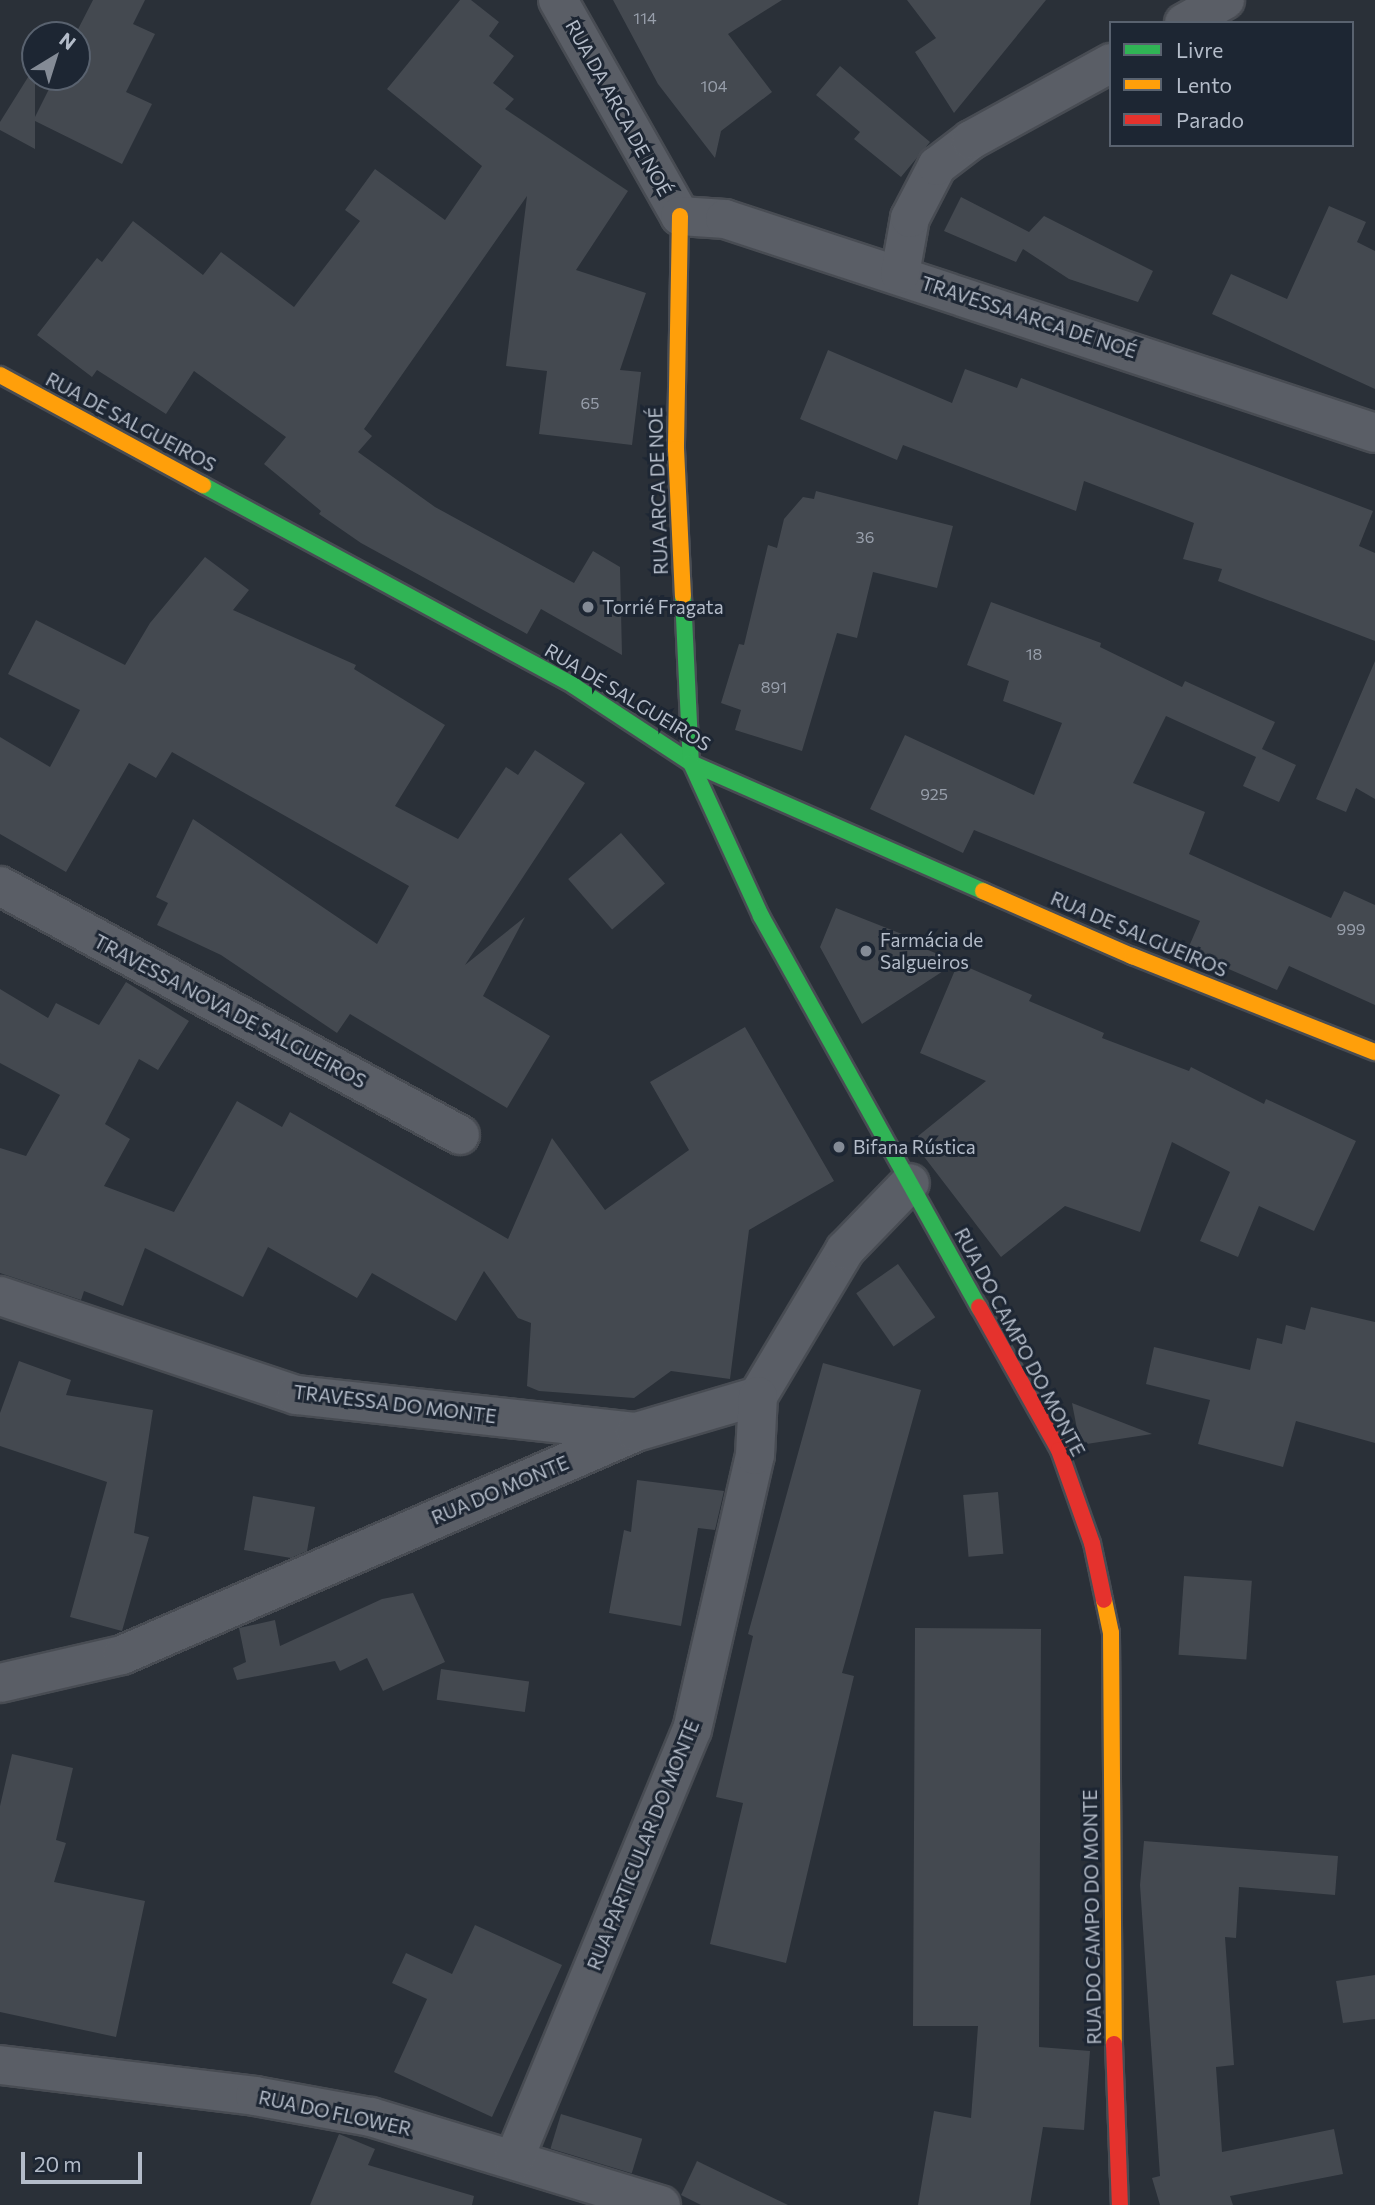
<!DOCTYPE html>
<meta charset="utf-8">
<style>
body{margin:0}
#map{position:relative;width:1375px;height:2205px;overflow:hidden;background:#2a3038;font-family:Commissioner,sans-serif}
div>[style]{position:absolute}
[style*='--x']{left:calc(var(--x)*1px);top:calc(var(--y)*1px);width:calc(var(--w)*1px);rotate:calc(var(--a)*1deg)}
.building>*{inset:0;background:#444950;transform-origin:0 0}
.roads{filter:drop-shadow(2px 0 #484c53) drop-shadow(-2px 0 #484c53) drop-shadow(0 2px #484c53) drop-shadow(0 -2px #484c53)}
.street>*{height:38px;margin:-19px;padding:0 19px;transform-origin:19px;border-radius:19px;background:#5a5e66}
.fast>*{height:16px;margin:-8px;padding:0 8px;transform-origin:8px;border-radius:8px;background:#30b455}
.slow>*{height:16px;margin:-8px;padding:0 8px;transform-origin:8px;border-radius:8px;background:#ff9f0a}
.jam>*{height:16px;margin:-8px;padding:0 8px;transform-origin:8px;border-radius:8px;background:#e5322d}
.dots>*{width:19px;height:19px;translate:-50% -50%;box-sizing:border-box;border:4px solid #1d2633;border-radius:50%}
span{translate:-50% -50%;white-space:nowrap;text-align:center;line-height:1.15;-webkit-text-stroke:6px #1d2633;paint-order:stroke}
.number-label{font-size:16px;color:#989fab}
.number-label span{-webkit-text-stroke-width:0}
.street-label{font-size:19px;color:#b4bcc9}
.poi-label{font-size:19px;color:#b4bcc9}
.left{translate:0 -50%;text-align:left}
.legend{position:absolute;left:1109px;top:21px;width:245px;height:126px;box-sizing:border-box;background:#1d2633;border:2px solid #59626f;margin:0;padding:9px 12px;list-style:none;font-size:21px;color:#b4bcc9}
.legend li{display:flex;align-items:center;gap:14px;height:35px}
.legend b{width:35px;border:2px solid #59626f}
.north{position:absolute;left:21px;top:21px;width:70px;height:70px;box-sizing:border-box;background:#1d2633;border:2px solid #59626f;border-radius:50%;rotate:38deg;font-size:19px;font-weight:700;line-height:28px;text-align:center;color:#b4bcc9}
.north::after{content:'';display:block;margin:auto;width:24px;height:32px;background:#848b96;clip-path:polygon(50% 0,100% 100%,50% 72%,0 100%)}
.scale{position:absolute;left:21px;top:2152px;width:121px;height:32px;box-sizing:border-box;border:4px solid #b4bcc9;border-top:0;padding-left:9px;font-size:21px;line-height:24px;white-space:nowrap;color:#b4bcc9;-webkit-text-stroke:5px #1d2633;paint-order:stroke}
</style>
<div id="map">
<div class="building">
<i style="clip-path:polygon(93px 0,145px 0,133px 24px,155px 34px,126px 92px,152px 104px,122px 164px,35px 121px,35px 149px,0 130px,0 122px,35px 66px,35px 117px,55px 77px,77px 77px,75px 35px)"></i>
<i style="clip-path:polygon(460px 0,471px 0,499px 22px,489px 36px,514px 56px,493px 83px,514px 99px,505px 109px,628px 191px,576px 270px,646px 293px,620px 370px,641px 372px,632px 445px,539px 434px,547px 371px,506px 366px,527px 196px,364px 429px,372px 436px,358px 452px,435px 507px,574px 583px,593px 551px,620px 567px,622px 655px,541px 609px,527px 634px,361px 543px,319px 514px,321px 511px,264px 464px,286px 437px,194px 371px,166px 414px,97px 370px,92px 377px,37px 335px,97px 258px,102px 262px,133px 221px,203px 275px,221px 252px,294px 307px,360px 221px,345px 210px,375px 169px,445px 220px,482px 166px,387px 89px)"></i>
<i style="clip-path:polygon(613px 0,782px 0,728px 34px,772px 92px,721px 131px,715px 158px,658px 84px)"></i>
<i style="clip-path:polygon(907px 0,1046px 0,954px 113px,915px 52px,936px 38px)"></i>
<i style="clip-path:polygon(840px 66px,930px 142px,901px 177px,854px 139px,860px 132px,816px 95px)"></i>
<i style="clip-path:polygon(961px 197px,1029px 232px,1044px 216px,1153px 271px,1138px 302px,1069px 279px,1023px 249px,1016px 262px,944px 231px)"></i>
<i style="clip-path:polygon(1329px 206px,1366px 222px,1357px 242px,1375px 251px,1375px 389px,1212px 314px,1231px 274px,1287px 299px)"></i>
<i style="clip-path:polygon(828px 350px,952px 403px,965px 369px,1017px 388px,1021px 378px,1373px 511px,1359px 546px,1375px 553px,1375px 641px,1218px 581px,1222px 569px,1183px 559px,1194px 523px,1084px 481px,1076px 511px,903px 445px,897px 460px,800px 419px)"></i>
<i style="clip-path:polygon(816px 491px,953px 526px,937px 588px,873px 572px,857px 638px,837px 633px,802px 751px,735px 730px,741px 710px,721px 703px,739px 644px,744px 645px,768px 545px,777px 548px,784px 519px,803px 497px,814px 499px)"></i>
<i style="clip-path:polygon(205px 557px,249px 590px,233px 610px,356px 665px,354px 669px,445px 725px,395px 806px,458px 839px,506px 767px,518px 775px,535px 750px,585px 783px,465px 965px,525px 917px,483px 996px,550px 1036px,507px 1108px,350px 1014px,337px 1033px,221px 955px,157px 925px,168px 903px,156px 897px,193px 819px,377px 944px,409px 886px,172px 752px,156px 778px,129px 763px,66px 872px,0 834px,0 737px,50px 767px,80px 710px,8px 674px,36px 620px,125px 665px,150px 623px)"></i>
<i style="clip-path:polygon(991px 602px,1101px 643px,1100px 647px,1182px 687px,1185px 681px,1275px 722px,1262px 749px,1296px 765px,1279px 802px,1243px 786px,1256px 757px,1166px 716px,1133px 783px,1205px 812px,1189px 854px,1331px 918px,1344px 891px,1375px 905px,1375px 1005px,1289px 966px,1277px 990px,1187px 951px,1200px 921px,974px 830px,963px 853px,870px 809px,905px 735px,1034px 795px,1062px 723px,1003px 701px,1009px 681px,967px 665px)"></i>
<i style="clip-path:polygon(1375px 661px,1375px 799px,1356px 788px,1346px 812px,1316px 799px)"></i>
<i style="left:621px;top:833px;width:67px;height:70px;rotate:49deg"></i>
<i style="clip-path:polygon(836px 908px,917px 940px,916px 945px,957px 962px,862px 1024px,820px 947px)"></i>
<i style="clip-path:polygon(958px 963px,1032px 995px,1029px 1001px,1104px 1033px,1102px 1038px,1189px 1071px,1191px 1067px,1264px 1104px,1266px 1099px,1356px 1141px,1314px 1231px,1259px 1206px,1238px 1257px,1200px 1241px,1230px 1172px,1172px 1142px,1140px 1232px,1065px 1206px,1001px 1257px,912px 1141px,986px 1081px,920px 1053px)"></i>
<i style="clip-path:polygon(126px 982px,189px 1021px,158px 1070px,139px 1059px,105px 1124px,130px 1139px,104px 1186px,174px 1212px,237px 1101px,282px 1127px,290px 1112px,508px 1239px,552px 1138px,605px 1210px,689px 1150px,650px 1082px,745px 1027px,834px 1181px,749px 1230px,730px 1379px,671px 1371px,634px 1398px,539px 1391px,527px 1386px,531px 1323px,518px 1318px,484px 1271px,456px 1321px,372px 1273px,357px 1298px,268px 1247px,243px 1297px,145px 1248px,123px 1306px,84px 1291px,81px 1300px,0 1273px,0 1148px,26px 1156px,60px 1095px,0 1063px,0 989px,48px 1018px,56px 1003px,99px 1025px)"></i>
<i style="left:898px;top:1264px;width:65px;height:51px;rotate:55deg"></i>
<i style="clip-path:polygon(1311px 1307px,1375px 1322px,1375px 1443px,1296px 1421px,1283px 1467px,1198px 1444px,1210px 1400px,1146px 1384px,1154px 1347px,1250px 1370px,1257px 1338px,1282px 1344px,1286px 1325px,1305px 1330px)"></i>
<i style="clip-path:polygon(19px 1361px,71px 1380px,66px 1395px,153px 1410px,134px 1533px,149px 1537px,122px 1631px,70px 1617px,107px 1482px,0 1446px,0 1413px)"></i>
<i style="clip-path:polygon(823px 1363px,921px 1390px,842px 1673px,854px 1676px,786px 1963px,710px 1944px,743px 1803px,716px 1797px,753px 1636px,748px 1634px)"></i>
<i style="clip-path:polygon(1072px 1403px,1152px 1434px,1080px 1445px)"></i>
<i style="clip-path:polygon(637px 1480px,724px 1491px,715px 1530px,698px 1528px,681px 1626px,609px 1613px,624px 1530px,631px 1532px)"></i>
<i style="left:998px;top:1492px;width:62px;height:35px;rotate:85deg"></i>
<i style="clip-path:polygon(253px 1496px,315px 1507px,307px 1551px,291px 1558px,244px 1550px)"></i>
<i style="left:1184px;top:1576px;width:68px;height:79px;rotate:4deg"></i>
<i style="clip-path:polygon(413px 1593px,445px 1662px,383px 1691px,367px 1658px,340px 1671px,335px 1661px,237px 1680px,233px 1668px,246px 1662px,239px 1628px,275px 1620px,280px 1646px,382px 1599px)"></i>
<i style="clip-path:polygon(915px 1628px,1041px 1629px,1039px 2047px,1090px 2051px,1084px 2130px,1043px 2127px,1030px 2205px,918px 2205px,934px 2111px,971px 2118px,978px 2026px,913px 2026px)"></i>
<i style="left:441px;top:1669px;width:89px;height:31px;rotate:8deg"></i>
<i style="clip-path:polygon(12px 1754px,73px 1768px,56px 1840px,66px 1843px,54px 1882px,145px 1901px,116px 2037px,0 2012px,0 1806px)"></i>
<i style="clip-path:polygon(1144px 1841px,1338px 1856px,1335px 1895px,1239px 1887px,1236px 1938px,1225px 1937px,1234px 2065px,1216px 2067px,1222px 2152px,1334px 2129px,1343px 2174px,1230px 2196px,1233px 2205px,1160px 2205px,1152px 2178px,1160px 2176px,1140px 1885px)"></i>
<i style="clip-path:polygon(475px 1925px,562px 1965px,492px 2117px,394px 2072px,427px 1999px,392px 1983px,406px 1953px,452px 1974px)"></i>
<i style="clip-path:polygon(1375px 1975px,1375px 2019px,1343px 2023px,1336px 1981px)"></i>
<i style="left:561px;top:2114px;width:85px;height:36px;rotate:17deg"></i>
<i style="clip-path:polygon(339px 2134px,375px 2149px,368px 2165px,474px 2196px,472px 2205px,310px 2205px)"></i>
<i style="clip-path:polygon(697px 2161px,788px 2205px,701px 2205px,681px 2195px)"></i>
</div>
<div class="roads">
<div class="street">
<i style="--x:558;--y:0;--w:248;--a:60.5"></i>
<i style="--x:680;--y:216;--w:45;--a:3.8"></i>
<i style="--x:725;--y:219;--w:684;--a:18.22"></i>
<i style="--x:1184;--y:23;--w:47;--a:-29.3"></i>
<i style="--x:900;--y:274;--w:57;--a:-79.9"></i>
<i style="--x:910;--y:218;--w:59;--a:-62.6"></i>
<i style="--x:937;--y:166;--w:43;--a:-37.4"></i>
<i style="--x:971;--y:140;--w:160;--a:-28.8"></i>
<i style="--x:0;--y:886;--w:523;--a:28.43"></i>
<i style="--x:0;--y:1296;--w:312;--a:18.5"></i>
<i style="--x:296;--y:1395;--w:340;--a:6.2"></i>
<i style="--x:0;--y:1683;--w:125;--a:-12.9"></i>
<i style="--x:122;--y:1655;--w:560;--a:-23.45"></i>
<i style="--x:636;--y:1432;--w:127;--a:-16.4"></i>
<i style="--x:758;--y:1396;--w:170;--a:-59.2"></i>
<i style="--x:845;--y:1250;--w:93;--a:-45.9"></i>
<i style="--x:0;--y:2065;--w:257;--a:6.9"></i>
<i style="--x:255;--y:2096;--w:118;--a:10.3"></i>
<i style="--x:371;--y:2117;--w:303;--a:16.9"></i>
<i style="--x:514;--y:2159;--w:464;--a:-67.5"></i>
<i style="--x:692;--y:1730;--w:282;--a:-77.1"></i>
<i style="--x:755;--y:1455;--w:59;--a:-87.1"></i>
</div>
<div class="fast">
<i style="--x:203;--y:485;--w:422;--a:28.4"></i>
<i style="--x:574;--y:686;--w:140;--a:33.3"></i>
<i style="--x:691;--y:763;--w:319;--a:23.7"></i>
<i style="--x:683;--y:596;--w:167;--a:87.3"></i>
<i style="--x:691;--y:763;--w:168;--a:65.4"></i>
<i style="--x:761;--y:916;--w:448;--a:60.9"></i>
</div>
<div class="slow">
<i style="--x:680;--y:216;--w:233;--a:91"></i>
<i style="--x:676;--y:449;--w:147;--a:87.3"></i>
<i style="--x:0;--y:375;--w:231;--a:28.5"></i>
<i style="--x:983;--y:891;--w:163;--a:23.6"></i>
<i style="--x:1132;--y:956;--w:261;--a:21.6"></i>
<i style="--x:1104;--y:1600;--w:34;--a:78"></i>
<i style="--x:1111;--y:1633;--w:411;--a:89.6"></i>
</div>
<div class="jam">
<i style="--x:979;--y:1307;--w:164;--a:60.8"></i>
<i style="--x:1059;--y:1450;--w:99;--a:70.5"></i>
<i style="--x:1092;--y:1543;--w:58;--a:78.1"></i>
<i style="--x:1114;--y:2044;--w:161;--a:87.9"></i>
</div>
</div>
<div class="dots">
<i style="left:588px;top:607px;background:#848b96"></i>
<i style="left:866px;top:951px;background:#848b96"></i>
<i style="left:839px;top:1147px;background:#848b96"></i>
</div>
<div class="number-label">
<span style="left:645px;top:18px">114</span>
<span style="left:714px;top:86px">104</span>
<span style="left:590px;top:403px">65</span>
<span style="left:865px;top:537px">36</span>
<span style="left:1034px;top:654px">18</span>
<span style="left:774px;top:687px">891</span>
<span style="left:934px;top:794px">925</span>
<span style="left:1351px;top:929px">999</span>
</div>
<div class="street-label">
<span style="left:619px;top:108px;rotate:61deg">RUA DA ARCA DE NOÉ</span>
<span style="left:1029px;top:317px;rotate:18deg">TRAVESSA ARCA DE NOÉ</span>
<span style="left:131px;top:422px;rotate:28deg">RUA DE SALGUEIROS</span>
<span style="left:658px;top:491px;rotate:-92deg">RUA ARCA DE NOÉ</span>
<span style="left:628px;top:697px;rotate:31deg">RUA DE SALGUEIROS</span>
<span style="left:1139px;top:934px;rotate:23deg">RUA DE SALGUEIROS</span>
<span style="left:230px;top:1011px;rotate:28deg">TRAVESSA NOVA DE SALGUEIROS</span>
<span style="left:1020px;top:1342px;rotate:62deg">RUA DO CAMPO DO MONTE</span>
<span style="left:395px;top:1404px;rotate:7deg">TRAVESSA DO MONTE</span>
<span style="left:500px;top:1490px;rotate:-23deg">RUA DO MONTE</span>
<span style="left:643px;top:1845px;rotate:-68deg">RUA PARTICULAR DO MONTE</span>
<span style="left:1092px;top:1917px;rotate:-91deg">RUA DO CAMPO DO MONTE</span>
<span style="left:335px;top:2113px;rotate:12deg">RUA DO FLOWER</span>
</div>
<div class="poi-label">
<span class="left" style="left:602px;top:607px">Torrié Fragata</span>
<span class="left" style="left:880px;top:951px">Farmácia de<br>Salgueiros</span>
<span class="left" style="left:853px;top:1147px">Bifana Rústica</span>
</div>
<ul class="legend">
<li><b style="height:9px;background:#30b455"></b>Livre</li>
<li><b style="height:9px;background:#ff9f0a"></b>Lento</li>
<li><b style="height:9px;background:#e5322d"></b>Parado</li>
</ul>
<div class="north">N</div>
<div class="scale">20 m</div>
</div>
